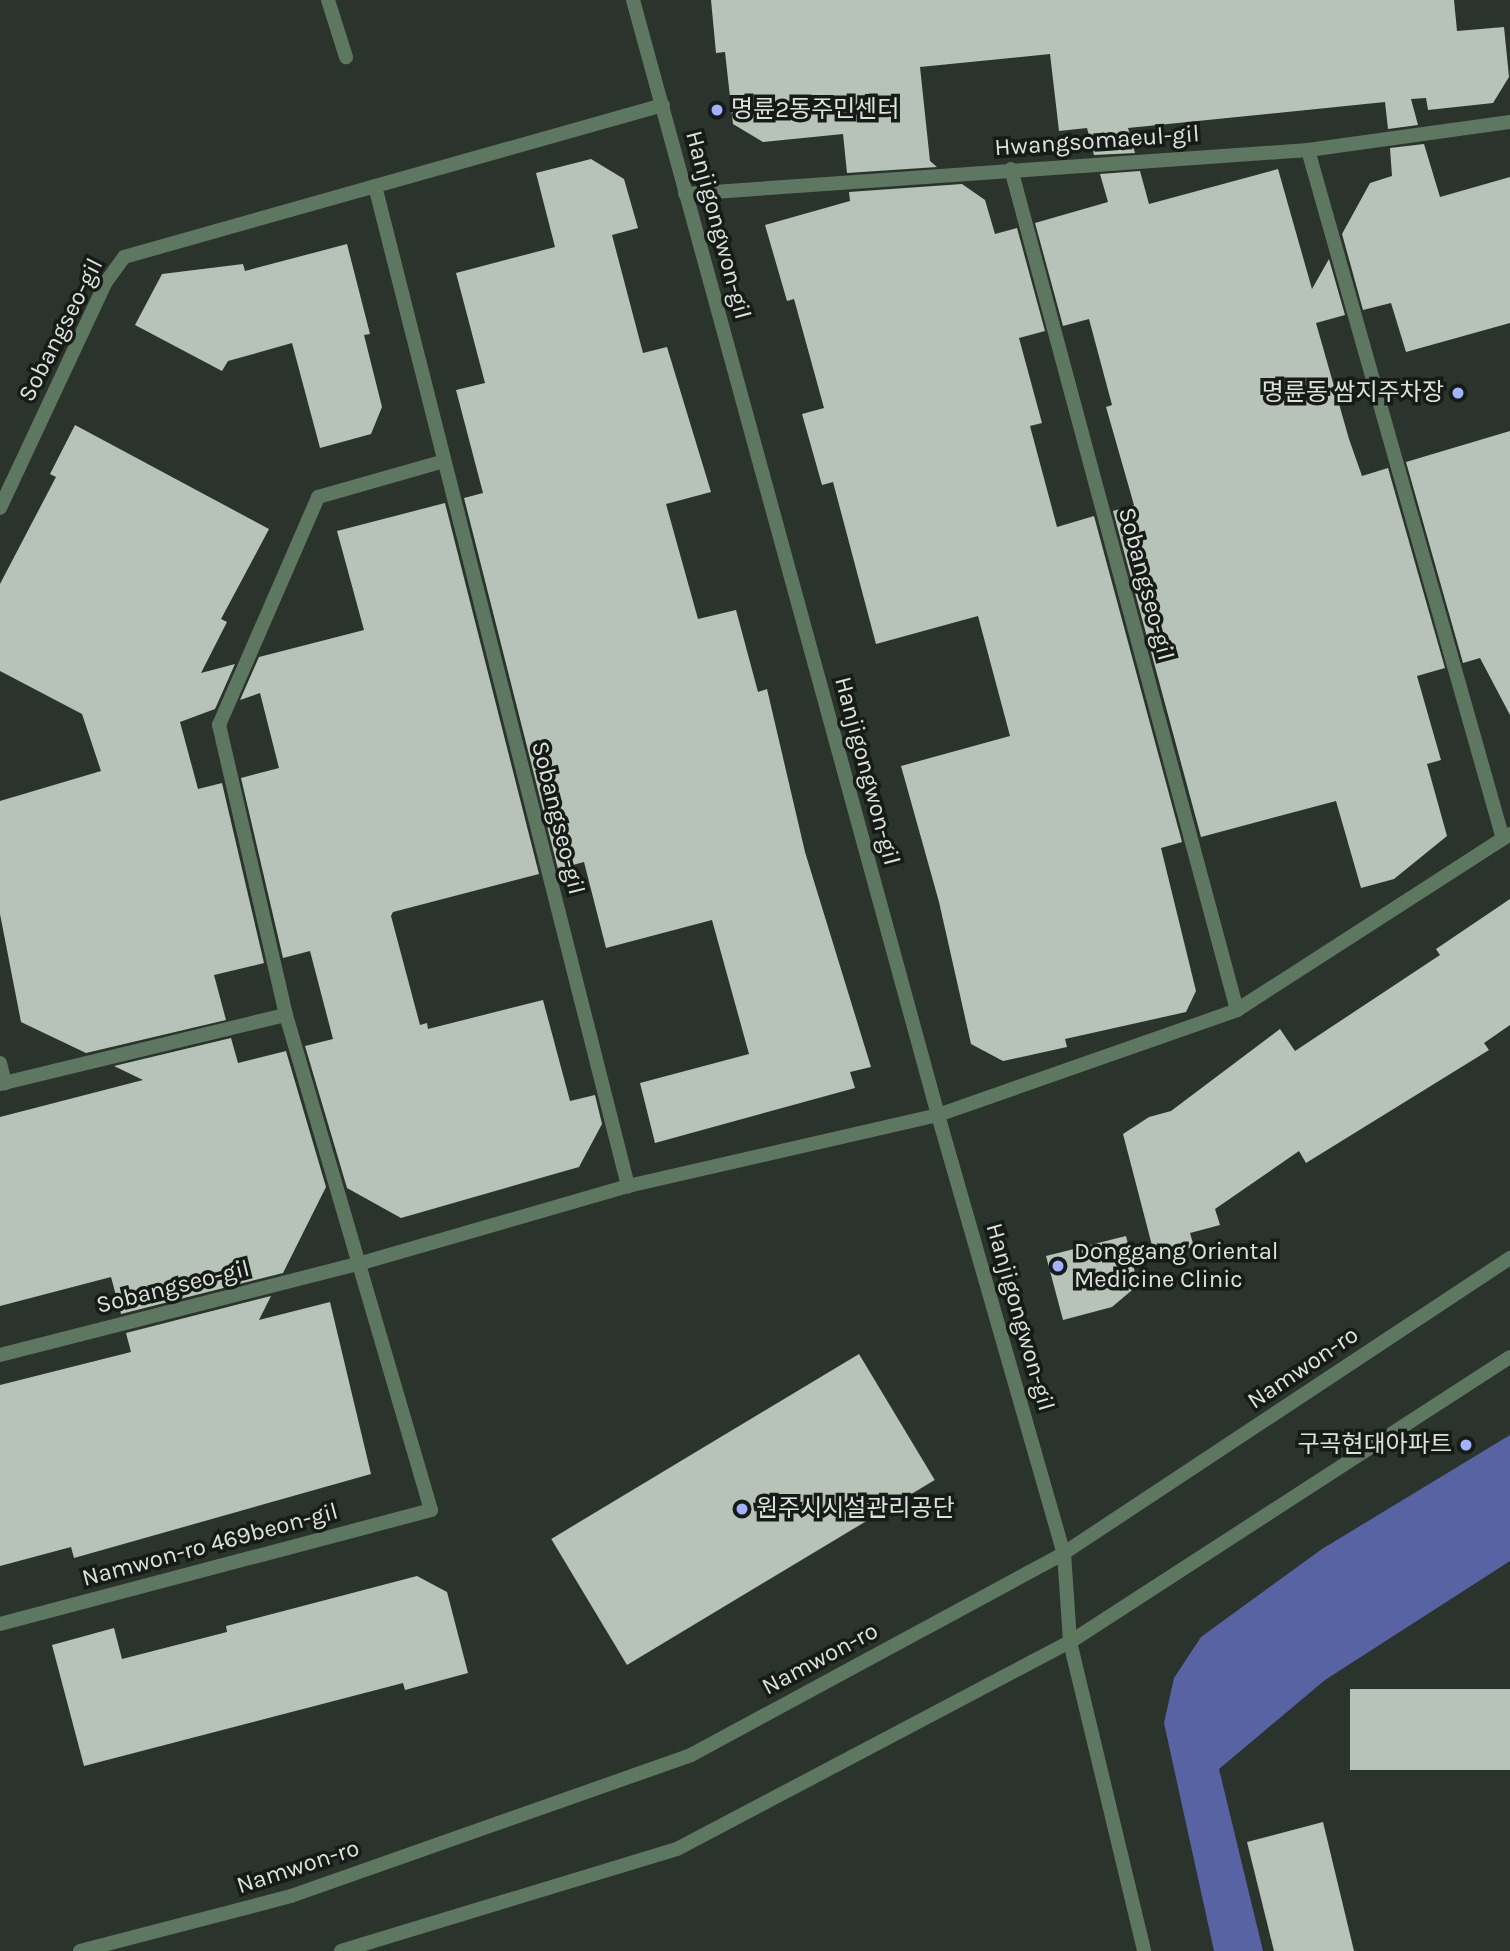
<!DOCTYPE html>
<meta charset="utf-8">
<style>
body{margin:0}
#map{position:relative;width:1510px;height:1951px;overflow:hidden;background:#2b342c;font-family:Karla,"Noto Sans KR",sans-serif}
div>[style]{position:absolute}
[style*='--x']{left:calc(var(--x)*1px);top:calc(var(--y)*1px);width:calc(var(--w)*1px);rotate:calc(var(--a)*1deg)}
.forest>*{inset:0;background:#5763a2}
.building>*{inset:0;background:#b7c3b8;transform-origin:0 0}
.service>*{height:14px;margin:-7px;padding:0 7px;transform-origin:7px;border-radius:7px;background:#5d7760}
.minor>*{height:14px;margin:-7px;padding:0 7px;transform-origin:7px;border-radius:7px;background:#5d7760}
.tertiary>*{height:14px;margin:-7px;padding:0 7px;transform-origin:7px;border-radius:7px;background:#5d7760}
.dots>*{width:19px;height:19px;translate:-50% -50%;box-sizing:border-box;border:4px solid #161b17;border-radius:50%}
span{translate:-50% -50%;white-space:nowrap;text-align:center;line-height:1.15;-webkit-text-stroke:7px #161b17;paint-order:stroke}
.poi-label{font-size:24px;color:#dce3dd}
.left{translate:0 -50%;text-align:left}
.right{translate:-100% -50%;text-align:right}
.street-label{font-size:24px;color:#dce3dd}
</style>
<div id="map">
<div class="forest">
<i style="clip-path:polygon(1510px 1435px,1510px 1561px,1325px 1680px,1219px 1769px,1263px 1951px,1214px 1951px,1164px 1723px,1174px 1678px,1201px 1637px,1322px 1549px)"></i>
</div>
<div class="building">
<i style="clip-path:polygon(711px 0,1454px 0,1457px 31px,1504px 27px,1509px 77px,1493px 103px,1428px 110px,1426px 98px,1411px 99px,1418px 125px,1388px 129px,1385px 102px,1128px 128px,1135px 153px,1094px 155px,1087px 128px,1059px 131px,1050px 54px,920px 67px,930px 161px,937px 167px,847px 173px,843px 134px,763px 142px,733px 124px,725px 52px,716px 53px)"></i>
<i style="clip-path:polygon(1424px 144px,1440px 197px,1510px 177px,1510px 323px,1406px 352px,1391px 303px,1363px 310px,1342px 234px,1370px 183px,1392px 176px,1390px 148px)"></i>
<i style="clip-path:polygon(591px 159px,624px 179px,638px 228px,612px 235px,643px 353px,667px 347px,711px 492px,666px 504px,698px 619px,736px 610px,758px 692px,767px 689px,805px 852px,871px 1067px,850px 1072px,855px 1088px,655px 1143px,640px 1083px,749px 1054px,712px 920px,606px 948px,584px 862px,558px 869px,464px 498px,483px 493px,456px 390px,485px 383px,456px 273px,555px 247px,536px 173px)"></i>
<i style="clip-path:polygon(1278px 169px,1312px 289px,1329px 259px,1345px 315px,1316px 323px,1349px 439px,1362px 476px,1388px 468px,1445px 668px,1417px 676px,1441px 760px,1427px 764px,1447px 836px,1394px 879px,1361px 888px,1336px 801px,1201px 837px,1113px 511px,1134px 505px,1106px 407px,1112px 405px,1089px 319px,1063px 326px,1035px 223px,1108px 202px,1100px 174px,1140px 171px,1149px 204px)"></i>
<i style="clip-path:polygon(962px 184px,985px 200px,995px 234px,1017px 228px,1045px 331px,1019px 338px,1042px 423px,1030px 426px,1057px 527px,1094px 516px,1182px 842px,1161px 848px,1196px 991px,1186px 1012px,1065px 1039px,1067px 1047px,1003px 1061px,971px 1044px,939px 902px,901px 766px,1010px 736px,978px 616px,876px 644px,833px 482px,822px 485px,802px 414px,824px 408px,794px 299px,787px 301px,765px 225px,850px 201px,849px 192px)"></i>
<i style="clip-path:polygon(347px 244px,370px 334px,364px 335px,382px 407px,371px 434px,320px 448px,292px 343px,228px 361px,222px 371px,135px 325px,162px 274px,243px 264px,245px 271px)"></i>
<i style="clip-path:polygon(75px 425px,269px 529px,221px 619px,227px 622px,201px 673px,235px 664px,215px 709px,180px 722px,198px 789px,222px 783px,264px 963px,214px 975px,226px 1020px,86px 1053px,21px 1022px,0 914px,0 801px,101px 771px,82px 714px,0 671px,0 584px,56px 477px,50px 474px)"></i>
<i style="clip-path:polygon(1510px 431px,1510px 715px,1480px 658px,1463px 663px,1406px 462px)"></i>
<i style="clip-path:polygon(445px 503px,539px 874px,393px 912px,391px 916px,420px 1025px,427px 1023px,428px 1029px,543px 1000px,570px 1101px,595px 1095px,602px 1124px,579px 1167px,401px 1218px,347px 1188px,305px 1046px,333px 1039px,310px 951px,283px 958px,241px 778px,279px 768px,260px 693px,240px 700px,259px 657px,364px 630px,337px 531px)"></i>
<i style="clip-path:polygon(1510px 899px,1510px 1025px,1484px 1043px,1489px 1050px,1306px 1163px,1299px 1151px,1215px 1209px,1220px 1225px,1190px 1233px,1194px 1247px,1155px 1257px,1123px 1134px,1149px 1117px,1171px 1111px,1280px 1029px,1295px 1051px,1440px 955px,1436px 949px)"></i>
<i style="clip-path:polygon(231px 1038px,238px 1063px,286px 1051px,326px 1187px,283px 1273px,121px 1314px,111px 1277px,0 1306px,0 1117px,143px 1080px,114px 1066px)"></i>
<i style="clip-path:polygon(1126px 1236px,1138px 1285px,1112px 1307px,1063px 1320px,1046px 1256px)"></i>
<i style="clip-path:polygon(271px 1296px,259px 1320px,330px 1302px,371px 1474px,74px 1558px,71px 1547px,0 1566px,0 1385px,131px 1352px,126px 1333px)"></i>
<i style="left:859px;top:1354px;width:147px;height:359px;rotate:59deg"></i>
<i style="clip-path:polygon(417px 1576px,447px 1592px,468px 1673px,405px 1690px,403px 1683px,84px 1766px,52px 1645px,114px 1628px,122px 1659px,227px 1632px,226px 1626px)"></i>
<i style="left:1510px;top:1689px;width:81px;height:160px;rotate:90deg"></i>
<i style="clip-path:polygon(1323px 1822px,1354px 1951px,1274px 1951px,1247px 1842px)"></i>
</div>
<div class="service">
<i style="--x:328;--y:0;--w:60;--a:72.5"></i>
</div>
<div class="minor">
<i style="--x:1308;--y:150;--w:716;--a:74.2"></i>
<i style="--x:1011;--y:169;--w:871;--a:74.96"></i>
<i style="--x:375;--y:186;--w:1032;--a:75.8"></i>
<i style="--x:685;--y:194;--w:625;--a:-4.04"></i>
<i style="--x:1308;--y:150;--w:204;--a:-7.9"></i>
<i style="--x:0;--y:508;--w:250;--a:-64.9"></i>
<i style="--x:106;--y:282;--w:31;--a:-54"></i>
<i style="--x:124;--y:257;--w:560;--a:-15.75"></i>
<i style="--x:0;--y:1063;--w:21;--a:76"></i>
<i style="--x:0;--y:1084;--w:294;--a:-13.6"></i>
<i style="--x:0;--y:1355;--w:369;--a:-14.3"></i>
<i style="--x:358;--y:1264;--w:281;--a:-16.1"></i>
<i style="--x:628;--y:1186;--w:318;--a:-12.9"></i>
<i style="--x:938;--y:1115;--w:317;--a:-19.3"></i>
<i style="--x:1237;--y:1010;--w:325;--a:-32.8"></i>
<i style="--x:0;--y:1624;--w:446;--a:-14.8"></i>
<i style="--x:431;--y:1510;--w:516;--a:-106.33"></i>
<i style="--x:286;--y:1015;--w:298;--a:-103"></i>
<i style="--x:219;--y:725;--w:249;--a:-66.5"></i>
<i style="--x:318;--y:497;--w:131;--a:-15.9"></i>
</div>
<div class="tertiary">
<i style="--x:633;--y:0;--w:1156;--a:74.7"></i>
<i style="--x:938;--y:1115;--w:456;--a:74"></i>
<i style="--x:1064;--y:1553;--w:89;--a:86.1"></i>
<i style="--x:1070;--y:1642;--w:318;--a:76.5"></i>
<i style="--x:80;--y:1951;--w:218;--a:-14.6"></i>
<i style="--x:291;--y:1896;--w:424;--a:-19.4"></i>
<i style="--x:691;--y:1755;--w:424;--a:-28.4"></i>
<i style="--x:1064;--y:1553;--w:535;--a:-33.48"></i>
<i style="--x:341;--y:1951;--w:351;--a:-16.9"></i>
<i style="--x:677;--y:1849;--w:444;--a:-27.8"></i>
<i style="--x:1070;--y:1642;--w:524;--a:-32.93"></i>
</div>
<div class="dots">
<i style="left:717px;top:110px;background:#a2b2fd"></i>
<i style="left:1458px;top:393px;background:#a2b2fd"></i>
<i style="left:1058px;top:1266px;background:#a2b2fd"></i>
<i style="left:1466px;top:1445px;background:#a2b2fd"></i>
<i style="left:742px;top:1509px;background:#a2b2fd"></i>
</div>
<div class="poi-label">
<span class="left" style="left:731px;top:110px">명륜2동주민센터</span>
<span class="right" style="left:1444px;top:393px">명륜동 쌈지주차장</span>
<span class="left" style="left:1074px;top:1266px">Donggang Oriental<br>Medicine Clinic</span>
<span class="right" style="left:1452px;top:1445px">구곡현대아파트</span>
<span class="left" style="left:756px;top:1509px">원주시시설관리공단</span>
</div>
<div class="street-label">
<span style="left:1097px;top:141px;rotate:-4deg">Hwangsomaeul-gil</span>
<span style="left:718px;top:225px;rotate:75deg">Hanjigongwon-gil</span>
<span style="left:61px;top:330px;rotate:-63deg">Sobangseo-gil</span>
<span style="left:1146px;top:584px;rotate:75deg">Sobangseo-gil</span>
<span style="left:867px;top:771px;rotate:75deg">Hanjigongwon-gil</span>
<span style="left:558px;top:818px;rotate:76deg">Sobangseo-gil</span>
<span style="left:173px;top:1287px;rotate:-14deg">Sobangseo-gil</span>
<span style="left:1020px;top:1317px;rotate:74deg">Hanjigongwon-gil</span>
<span style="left:1303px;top:1368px;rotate:-34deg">Namwon-ro</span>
<span style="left:210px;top:1545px;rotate:-15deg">Namwon-ro 469beon-gil</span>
<span style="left:820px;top:1659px;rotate:-28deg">Namwon-ro</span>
<span style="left:298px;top:1867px;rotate:-18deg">Namwon-ro</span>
</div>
</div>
